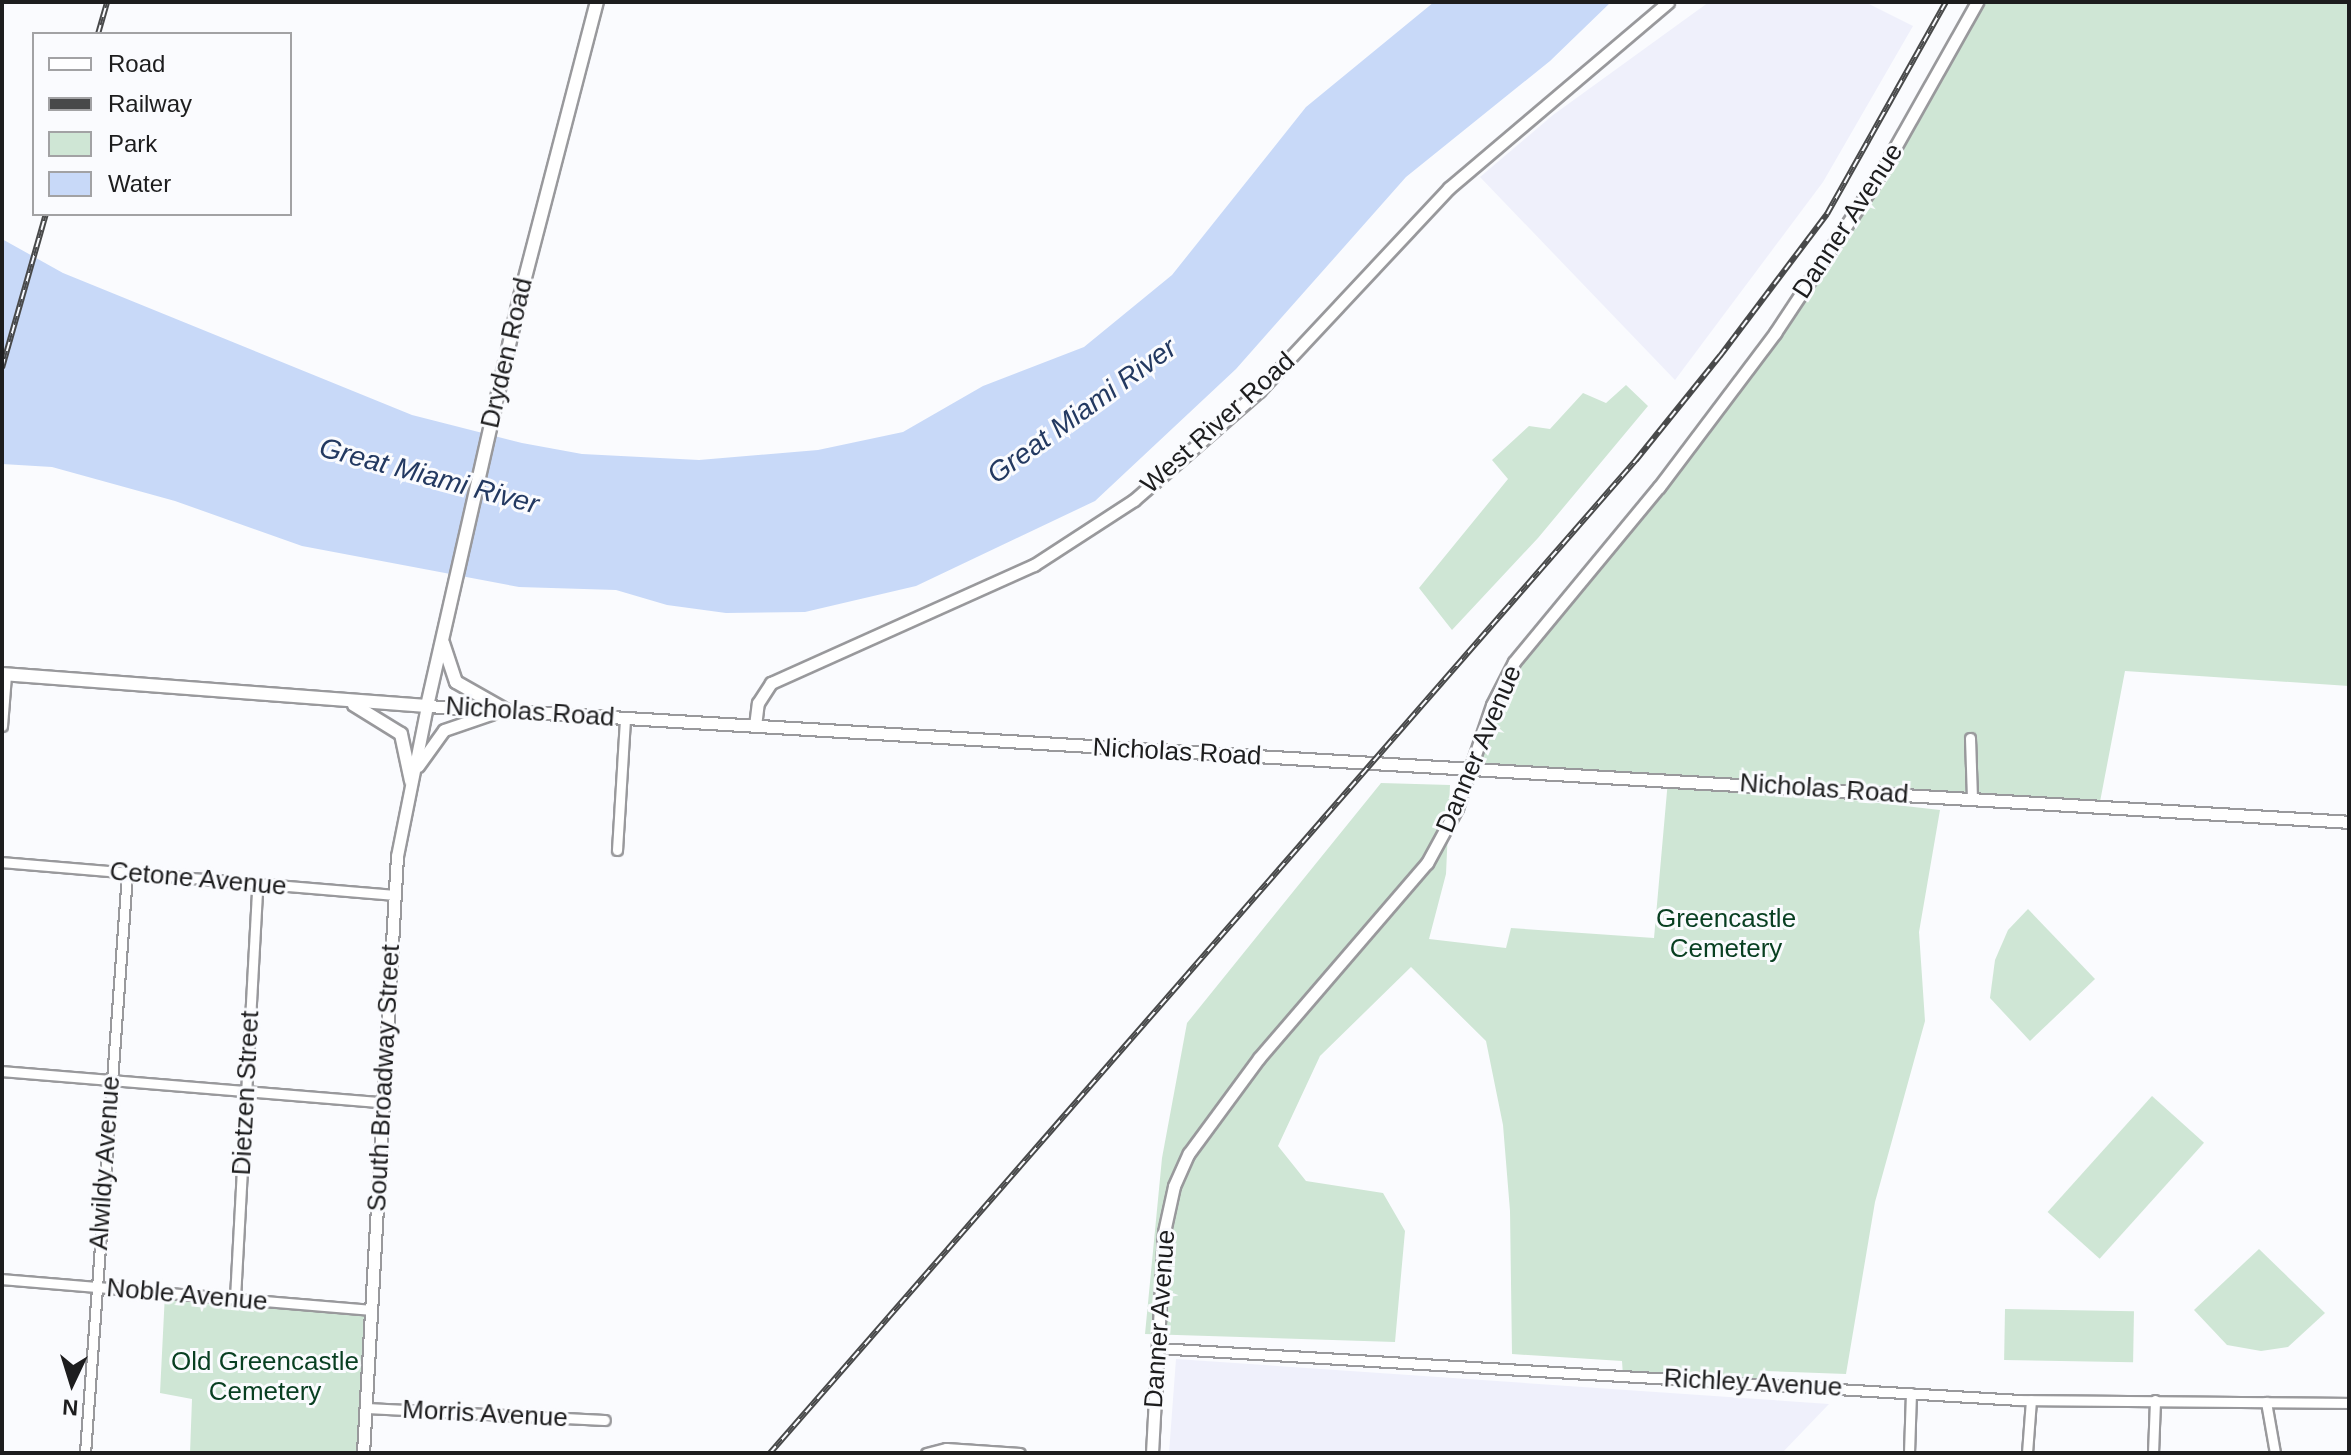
<!DOCTYPE html>
<style>
body{margin:0}
#map{position:relative;width:2351px;height:1455px;overflow:hidden;background:#fafbfe;font-family:Arial,sans-serif}
div>[style]{position:absolute}
[style*='--x']{left:calc(var(--x)*1px);top:calc(var(--y)*1px);width:calc(var(--w)*1px);rotate:calc(var(--a)*1deg)}
.built>*{inset:0;background:#eff0fb}
.green>*{inset:0;background:#cfe6d5;transform-origin:0 0}
.water>*{inset:0;background:#c8d9f8}
.roads{filter:drop-shadow(2px 0 #99999c) drop-shadow(-2px 0 #99999c) drop-shadow(0 2px #99999c) drop-shadow(0 -2px #99999c)}
.minor>*{height:9px;margin:-4.5px;padding:0 4.5px;transform-origin:4.5px;border-radius:4.5px;background:#fff}
.tertiary>*{height:11px;margin:-5.5px;padding:0 5.5px;transform-origin:5.5px;border-radius:5.5px;background:#fff}
.secondary>*{height:12px;margin:-6px;padding:0 6px;transform-origin:6px;border-radius:6px;background:#fff}
.rail>*{height:6px;margin-top:-3px;transform-origin:0;background:repeating-linear-gradient(90deg,#fafbfe 0 9px,#48494a 0 18px);box-sizing:border-box;border-block:2px solid #48494a}
span{translate:-50% -50%;white-space:nowrap;text-align:center;line-height:1.15;-webkit-text-stroke:6px #fafbfe;paint-order:stroke}
.street-label{font-size:26px;color:#1d1d1e}
.park-label{font-size:26px;color:#083f21}
.water-label{font-size:28px;color:#233961;font-style:italic}
.frame{position:absolute;inset:0;border:4px solid #1d1d1e;pointer-events:none}
.legend{position:absolute;left:32px;top:32px;width:260px;height:184px;box-sizing:border-box;background:#fafbfe;border:2px solid #a2a2a4;margin:0;padding:10px 14px;list-style:none;font-size:24px;color:#1d1d1e}
.legend li{display:flex;align-items:center;gap:16px;height:40px}
.legend b{width:40px;border:2px solid #a2a2a4}
.north{position:absolute;left:32px;top:1343px;width:80px;height:80px;-webkit-text-stroke:6px #fafbfe;paint-order:stroke;rotate:184deg;font-size:22px;font-weight:700;line-height:32px;text-align:center;color:#1d1d1e}
.north::after{content:'';display:block;margin:auto;width:28px;height:36px;background:#1d1d1e;clip-path:polygon(50% 0,100% 100%,50% 72%,0 100%)}
</style>
<div id="map">
<div class="built">
<i style="clip-path:polygon(1709px 2px,1865px 2px,1913px 26px,1823px 182px,1675px 380px,1480px 177px,1553px 115px)"></i>
<i style="clip-path:polygon(1176px 1359px,1829px 1404px,1782px 1453px,1169px 1453px)"></i>
</div>
<div class="green">
<i style="clip-path:polygon(1977px 2px,2349px 2px,2349px 686px,2125px 671px,2099px 807px,1808px 795px,1940px 810px,1919px 932px,1925px 1021px,1875px 1202px,1846px 1374px,1764px 1371px,1762px 1383px,1623px 1376px,1622px 1361px,1512px 1354px,1510px 1211px,1503px 1125px,1486px 1041px,1411px 967px,1320px 1056px,1278px 1146px,1306px 1181px,1383px 1193px,1405px 1231px,1395px 1342px,1145px 1334px,1162px 1158px,1187px 1023px,1381px 783px,1450px 785px,1446px 874px,1429px 939px,1506px 948px,1511px 928px,1654px 938px,1668px 780px,1472px 767px,1502px 683px,1659px 487px,1841px 236px)"></i>
<i style="clip-path:polygon(1626px 385px,1648px 406px,1538px 538px,1452px 630px,1419px 588px,1508px 479px,1492px 460px,1529px 426px,1550px 429px,1583px 393px,1606px 403px)"></i>
<i style="clip-path:polygon(2028px 909px,2095px 979px,2030px 1041px,1990px 998px,1995px 960px,2008px 930px)"></i>
<i style="left:2152px;top:1096px;width:70px;height:156px;rotate:42deg"></i>
<i style="clip-path:polygon(2259px 1249px,2325px 1313px,2288px 1347px,2261px 1351px,2227px 1345px,2194px 1310px)"></i>
<i style="clip-path:polygon(165px 1293px,371px 1310px,363px 1453px,190px 1453px,192px 1399px,160px 1393px)"></i>
<i style="left:2005px;top:1309px;width:129px;height:51px;rotate:1deg"></i>
</div>
<div class="water">
<i style="clip-path:polygon(1434px 2px,1611px 2px,1550px 61px,1406px 177px,1236px 369px,1095px 501px,916px 586px,805px 612px,726px 613px,667px 605px,616px 590px,519px 587px,302px 546px,175px 501px,52px 467px,2px 464px,2px 239px,63px 273px,412px 415px,522px 443px,582px 454px,699px 460px,818px 450px,903px 432px,983px 386px,1084px 347px,1172px 275px,1306px 107px)"></i>
</div>
<div class="roads">
<div class="minor">
<i style="--x:2;--y:726;--w:51;--a:-85.5"></i>
<i style="--x:1970;--y:738;--w:61;--a:88.1"></i>
<i style="--x:617;--y:850;--w:131;--a:-86.5"></i>
<i style="--x:2;--y:862;--w:393;--a:4.8"></i>
<i style="--x:2;--y:1071;--w:382;--a:4.7"></i>
<i style="--x:2;--y:1279;--w:370;--a:4.8"></i>
<i style="--x:235;--y:1298;--w:412;--a:-86.9"></i>
<i style="--x:1157;--y:1348;--w:864;--a:3.45"></i>
<i style="--x:2019;--y:1400;--w:330;--a:0.5"></i>
<i style="--x:2266;--y:1402;--w:52;--a:80"></i>
<i style="--x:366;--y:1408;--w:239;--a:2.9"></i>
<i style="--x:85;--y:1453;--w:581;--a:-85.85"></i>
<i style="--x:926;--y:1453;--w:21;--a:-14"></i>
<i style="--x:946;--y:1448;--w:74;--a:3.9"></i>
<i style="--x:1909;--y:1453;--w:60;--a:-88.1"></i>
<i style="--x:2027;--y:1453;--w:53;--a:-85.7"></i>
<i style="--x:2153;--y:1453;--w:53;--a:-87.8"></i>
</div>
<div class="tertiary">
<i style="--x:755;--y:726;--w:23;--a:-83"></i>
<i style="--x:758;--y:703;--w:24;--a:-57"></i>
<i style="--x:771;--y:683;--w:288;--a:-24.2"></i>
<i style="--x:1034;--y:565;--w:119;--a:-33"></i>
<i style="--x:1134;--y:500;--w:166;--a:-41.1"></i>
<i style="--x:1259;--y:391;--w:278;--a:-46.9"></i>
<i style="--x:1449;--y:188;--w:287;--a:-40.3"></i>
<i style="--x:418;--y:766;--w:44;--a:-54.2"></i>
<i style="--x:444;--y:730;--w:50;--a:-18.8"></i>
<i style="--x:363;--y:1453;--w:598;--a:-86.74"></i>
<i style="--x:397;--y:856;--w:153;--a:-78.7"></i>
<i style="--x:427;--y:706;--w:1925;--a:3.45"></i>
<i style="--x:1152;--y:1453;--w:221;--a:-86.9"></i>
<i style="--x:1164;--y:1232;--w:47;--a:-77.7"></i>
<i style="--x:1174;--y:1186;--w:36;--a:-66"></i>
<i style="--x:1189;--y:1153;--w:118;--a:-53.6"></i>
<i style="--x:1259;--y:1058;--w:257;--a:-49.3"></i>
<i style="--x:1427;--y:863;--w:63;--a:-61.4"></i>
<i style="--x:1457;--y:808;--w:109;--a:-71.2"></i>
<i style="--x:1492;--y:705;--w:48;--a:-62.9"></i>
<i style="--x:1514;--y:662;--w:227;--a:-50.4"></i>
<i style="--x:1659;--y:487;--w:193;--a:-53"></i>
<i style="--x:1775;--y:333;--w:188;--a:-56.5"></i>
<i style="--x:1879;--y:176;--w:200;--a:-60.6"></i>
</div>
<div class="secondary">
<i style="--x:443;--y:643;--w:41;--a:71.6"></i>
<i style="--x:456;--y:682;--w:59;--a:29.6"></i>
<i style="--x:2;--y:674;--w:426;--a:4.3"></i>
<i style="--x:427;--y:706;--w:419;--a:-77.2"></i>
<i style="--x:520;--y:297;--w:305;--a:-75.4"></i>
<i style="--x:354;--y:705;--w:55;--a:31.7"></i>
<i style="--x:401;--y:734;--w:48;--a:78"></i>
</div>
</div>
<div class="rail">
<i style="--x:98;--y:34;--w:33;--a:-74"></i>
<i style="--x:2;--y:368;--w:160;--a:-74.1"></i>
<i style="--x:770;--y:1453;--w:1318;--a:-48.91"></i>
<i style="--x:1636;--y:460;--w:134;--a:-51.1"></i>
<i style="--x:1720;--y:356;--w:178;--a:-53"></i>
<i style="--x:1827;--y:214;--w:243;--a:-60.7"></i>
</div>
<div class="street-label">
<span style="left:1848px;top:221px;rotate:-57deg">Danner Avenue</span>
<span style="left:507px;top:353px;rotate:-77deg">Dryden Road</span>
<span style="left:1218px;top:423px;rotate:-42deg">West River Road</span>
<span style="left:530px;top:712px;rotate:4deg">Nicholas Road</span>
<span style="left:1479px;top:749px;rotate:-67deg">Danner Avenue</span>
<span style="left:1177px;top:752px;rotate:3deg">Nicholas Road</span>
<span style="left:1824px;top:789px;rotate:4deg">Nicholas Road</span>
<span style="left:198px;top:879px;rotate:5deg">Cetone Avenue</span>
<span style="left:384px;top:1078px;rotate:-87deg">South Broadway Street</span>
<span style="left:246px;top:1093px;rotate:-87deg">Dietzen Street</span>
<span style="left:105px;top:1163px;rotate:-86deg">Alwildy Avenue</span>
<span style="left:187px;top:1295px;rotate:5deg">Noble Avenue</span>
<span style="left:1160px;top:1319px;rotate:-86deg">Danner Avenue</span>
<span style="left:1753px;top:1383px;rotate:3deg">Richley Avenue</span>
<span style="left:485px;top:1414px;rotate:3deg">Morris Avenue</span>
</div>
<div class="park-label">
<span style="left:1726px;top:934px">Greencastle<br>Cemetery</span>
<span style="left:265px;top:1377px">Old Greencastle<br>Cemetery</span>
</div>
<div class="water-label">
<span style="left:1082px;top:411px;rotate:-36deg">Great Miami River</span>
<span style="left:429px;top:476px;rotate:15deg">Great Miami River</span>
</div>
<div class="frame"></div>
<ul class="legend">
<li><b style="height:10px;background:#fff"></b>Road</li>
<li><b style="height:10px;background:#48494a"></b>Railway</li>
<li><b style="height:22px;background:#cfe6d5"></b>Park</li>
<li><b style="height:22px;background:#c8d9f8"></b>Water</li>
</ul>
<div class="north">N</div>
</div>
